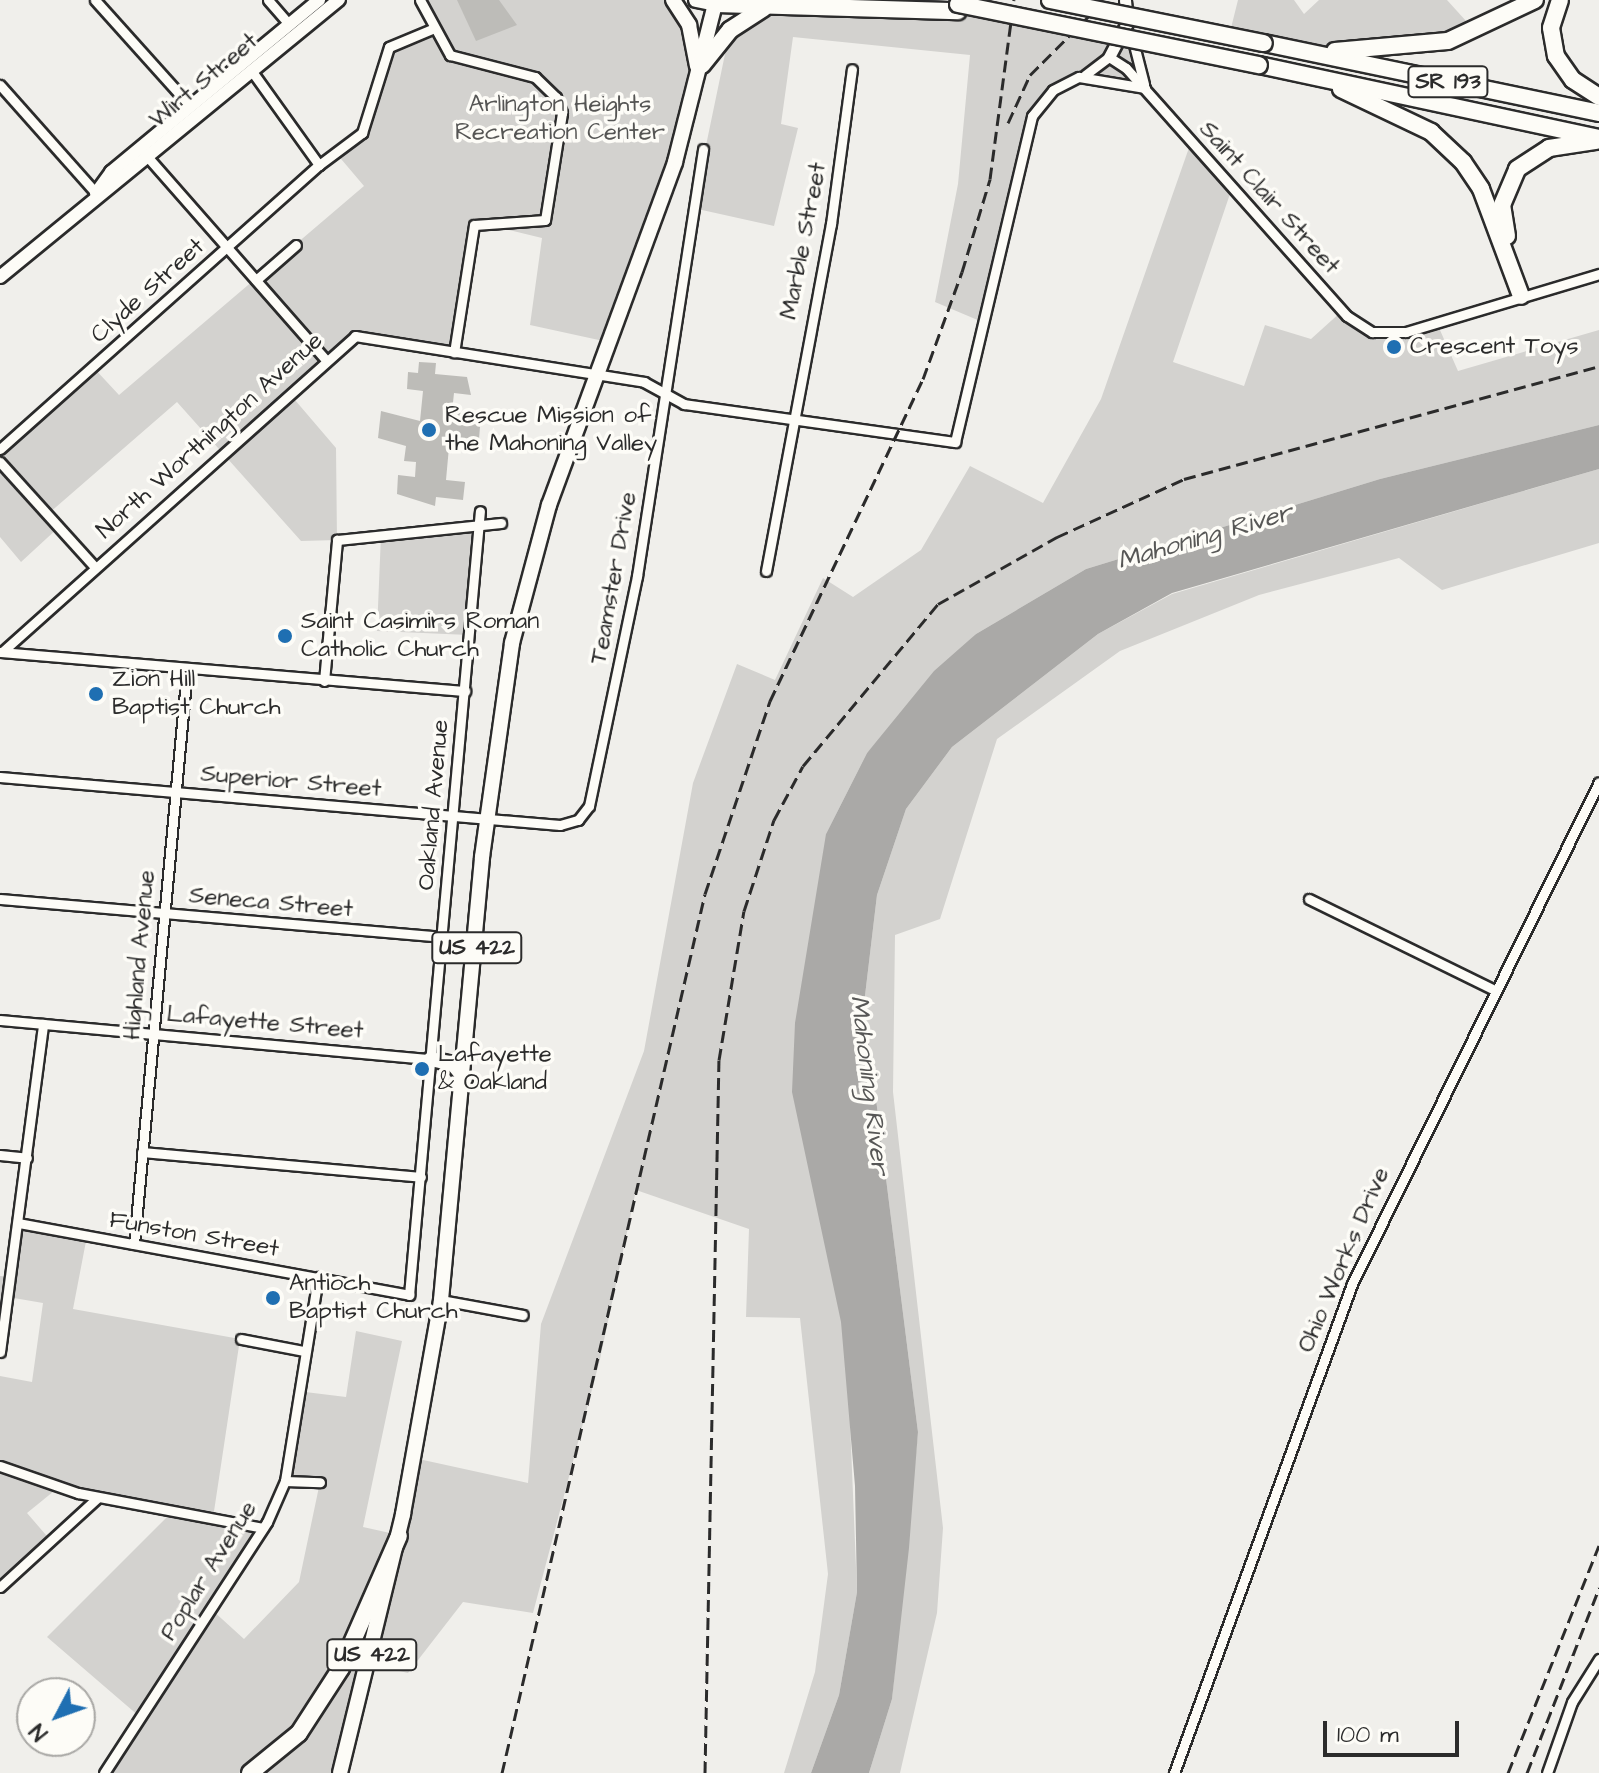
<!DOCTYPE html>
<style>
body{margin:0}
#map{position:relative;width:1599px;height:1773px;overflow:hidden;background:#f0efeb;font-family:"Architects Daughter",sans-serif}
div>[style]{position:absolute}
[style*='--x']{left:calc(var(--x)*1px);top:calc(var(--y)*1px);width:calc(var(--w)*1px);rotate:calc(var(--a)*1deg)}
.green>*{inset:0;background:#d3d2cf}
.water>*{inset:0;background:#aaa9a7}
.building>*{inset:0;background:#bdbcb8}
.roads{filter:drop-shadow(2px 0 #2b2b2b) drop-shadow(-2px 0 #2b2b2b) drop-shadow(0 2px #2b2b2b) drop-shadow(0 -2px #2b2b2b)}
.minor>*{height:9px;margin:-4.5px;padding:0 4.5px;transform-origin:4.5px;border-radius:4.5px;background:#fdfcf7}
.tertiary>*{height:11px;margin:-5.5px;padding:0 5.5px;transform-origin:5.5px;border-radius:5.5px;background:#fdfcf7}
.secondary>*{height:12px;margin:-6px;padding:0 6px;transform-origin:6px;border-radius:6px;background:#fdfcf7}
.primary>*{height:14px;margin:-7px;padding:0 7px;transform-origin:7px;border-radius:7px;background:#fdfcf7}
.motorway>*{height:16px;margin:-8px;padding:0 8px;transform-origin:8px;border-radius:8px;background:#fdfcf7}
.rail>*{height:3px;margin-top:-1.5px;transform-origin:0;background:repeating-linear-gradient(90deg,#2b2b2b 0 12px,transparent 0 18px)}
.bridges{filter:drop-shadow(2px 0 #2b2b2b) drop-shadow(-2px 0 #2b2b2b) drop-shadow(0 2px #2b2b2b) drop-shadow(0 -2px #2b2b2b)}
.motorway-bridge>*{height:16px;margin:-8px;padding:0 8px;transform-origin:8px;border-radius:8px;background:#fdfcf7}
.dots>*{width:22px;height:22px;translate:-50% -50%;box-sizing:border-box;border:4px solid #fdfcf7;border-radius:50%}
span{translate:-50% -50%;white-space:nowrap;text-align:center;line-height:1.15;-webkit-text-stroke:7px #fdfcf7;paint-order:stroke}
.shield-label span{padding:2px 6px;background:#fdfcf7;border:2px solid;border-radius:6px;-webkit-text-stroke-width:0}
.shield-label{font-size:22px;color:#2b2b2b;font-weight:700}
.street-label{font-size:24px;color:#2b2b2b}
.park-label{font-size:24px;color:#555554}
.poi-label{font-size:24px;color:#2b2b2b}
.left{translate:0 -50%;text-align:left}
.water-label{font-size:26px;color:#575756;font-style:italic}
.north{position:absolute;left:16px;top:1677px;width:80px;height:80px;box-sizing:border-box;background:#fdfcf7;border:2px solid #a9a8a5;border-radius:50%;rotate:229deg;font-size:22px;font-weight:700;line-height:32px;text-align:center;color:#2b2b2b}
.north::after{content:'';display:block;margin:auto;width:28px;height:36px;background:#1f6fb2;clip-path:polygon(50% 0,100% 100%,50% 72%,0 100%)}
.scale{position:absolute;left:1323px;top:1721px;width:136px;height:36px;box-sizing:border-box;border:4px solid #2b2b2b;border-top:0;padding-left:10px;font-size:24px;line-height:28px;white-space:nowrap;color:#2b2b2b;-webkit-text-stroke:6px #fdfcf7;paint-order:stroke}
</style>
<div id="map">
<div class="green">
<i style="clip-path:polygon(420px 0,673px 0,683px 13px,698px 78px,608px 342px,530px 325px,542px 238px,476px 222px,454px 352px,355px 336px,289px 393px,336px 448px,337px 540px,301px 541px,177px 402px,48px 514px,59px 527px,21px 562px,0 537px,0 449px,93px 367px,119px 395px,364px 186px,336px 153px,362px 133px,389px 47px,431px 29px)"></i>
<i style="clip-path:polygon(1238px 0,1294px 0,1304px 14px,1319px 0,1447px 0,1476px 32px,1448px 41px,1297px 50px,1229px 36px)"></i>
<i style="clip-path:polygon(874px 5px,1020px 18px,1120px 38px,1127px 23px,1145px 88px,1085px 75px,1039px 105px,980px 321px,935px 302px,958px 184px,970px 55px,793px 37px,781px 124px,798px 128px,774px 226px,693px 208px,730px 30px,765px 7px)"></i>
<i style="clip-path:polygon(1191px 142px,1232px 188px,1173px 362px,1244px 386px,1265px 325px,1311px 339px,1342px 311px,1380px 334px,1436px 321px,1458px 371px,1599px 330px,1599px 425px,1380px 479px,1086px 569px,976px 634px,867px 753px,826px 834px,857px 1592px,839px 1695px,811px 1773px,784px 1773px,815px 1672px,828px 1574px,800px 1318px,746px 1317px,749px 1229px,636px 1190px,600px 1359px,533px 1613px,463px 1602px,408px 1673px,369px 1664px,340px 1773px,259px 1773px,298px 1725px,239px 1773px,104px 1773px,140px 1717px,47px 1637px,172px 1512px,59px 1487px,27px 1513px,52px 1542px,0 1587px,0 1376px,32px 1382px,43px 1303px,8px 1297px,0 1354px,0 1276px,10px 1277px,18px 1223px,87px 1236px,73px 1309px,240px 1339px,213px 1518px,263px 1528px,211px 1609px,244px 1639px,299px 1582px,320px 1482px,285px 1481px,297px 1391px,346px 1397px,356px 1331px,402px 1341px,363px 1527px,399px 1535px,414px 1458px,528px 1483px,541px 1324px,644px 1051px,693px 783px,737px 664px,775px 680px,823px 578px,853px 597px,921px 550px,970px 466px,1043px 503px,1101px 399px)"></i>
<i style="clip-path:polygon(1599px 469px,1599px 543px,1442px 590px,1399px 558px,1259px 595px,1120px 651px,997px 739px,940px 919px,895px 935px,893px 1092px,943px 1528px,937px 1613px,900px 1773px,869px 1773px,892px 1699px,918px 1432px,864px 1004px,877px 895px,906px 809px,952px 747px,1098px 634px,1172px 594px)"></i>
<i style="clip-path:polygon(479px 525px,469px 635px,377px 631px,381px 535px)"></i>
</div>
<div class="water">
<i style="clip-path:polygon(1599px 425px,1599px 469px,1172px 593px,1098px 634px,952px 747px,906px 809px,877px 895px,864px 1004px,918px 1432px,909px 1548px,892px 1699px,869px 1773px,811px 1773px,839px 1695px,857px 1592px,855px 1486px,841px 1322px,792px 1092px,795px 1023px,826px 834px,867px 753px,934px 671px,976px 634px,1086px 569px,1380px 479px)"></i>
</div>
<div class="building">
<i style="clip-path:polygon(457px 0,499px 0,517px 25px,476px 41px)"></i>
<i style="clip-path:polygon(419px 362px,436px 363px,435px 374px,467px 377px,471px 395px,454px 393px,452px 412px,481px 415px,479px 439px,464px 438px,463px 448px,449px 447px,446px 480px,465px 482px,463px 500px,436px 497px,435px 506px,397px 494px,398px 475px,415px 477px,416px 462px,404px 461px,406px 446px,378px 438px,381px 411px,420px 421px,423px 391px,407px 389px,408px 372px,418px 373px)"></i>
</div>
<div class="roads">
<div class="minor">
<i style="--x:95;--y:0;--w:142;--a:48.1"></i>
<i style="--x:268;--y:0;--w:32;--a:49"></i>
<i style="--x:420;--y:0;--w:63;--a:61.4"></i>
<i style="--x:450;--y:55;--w:88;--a:14.5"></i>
<i style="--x:535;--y:77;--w:29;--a:44"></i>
<i style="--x:556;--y:97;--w:17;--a:69"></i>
<i style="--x:562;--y:113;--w:108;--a:99"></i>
<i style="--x:545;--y:220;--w:71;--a:176"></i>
<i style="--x:474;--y:225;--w:129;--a:98.9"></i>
<i style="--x:1132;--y:37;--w:49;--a:75.7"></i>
<i style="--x:1085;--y:75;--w:30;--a:-37"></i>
<i style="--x:1109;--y:57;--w:20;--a:33"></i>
<i style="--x:1126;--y:68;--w:332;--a:48.3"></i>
<i style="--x:1347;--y:316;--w:30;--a:33"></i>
<i style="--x:1372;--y:332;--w:34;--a:0"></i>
<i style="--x:1406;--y:332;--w:202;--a:-16.7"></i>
<i style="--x:0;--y:85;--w:144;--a:48.4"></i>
<i style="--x:145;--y:154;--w:274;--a:48.7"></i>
<i style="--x:319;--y:165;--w:54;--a:-36.7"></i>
<i style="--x:362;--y:133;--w:90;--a:-72.6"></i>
<i style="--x:389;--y:47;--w:47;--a:-22.7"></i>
<i style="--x:256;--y:280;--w:53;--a:-41.2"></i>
<i style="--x:0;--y:449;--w:427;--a:-41.7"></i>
<i style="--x:319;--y:165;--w:117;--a:-125.6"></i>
<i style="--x:0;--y:462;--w:140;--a:47.9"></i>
<i style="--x:766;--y:571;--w:353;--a:-79.4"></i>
<i style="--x:831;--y:224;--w:156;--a:-82.3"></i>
<i style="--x:0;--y:652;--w:467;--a:4.8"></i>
<i style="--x:2;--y:652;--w:474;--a:-41.8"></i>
<i style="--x:355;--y:336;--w:293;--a:9"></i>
<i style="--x:644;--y:382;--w:46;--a:28.8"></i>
<i style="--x:684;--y:404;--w:274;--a:8"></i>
<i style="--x:955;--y:442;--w:335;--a:-76.7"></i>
<i style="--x:1032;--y:116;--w:33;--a:-51"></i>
<i style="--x:1053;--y:90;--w:29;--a:-27"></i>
<i style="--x:1079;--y:77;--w:67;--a:9.5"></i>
<i style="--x:324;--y:681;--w:142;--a:-84.7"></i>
<i style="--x:337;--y:540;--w:165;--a:-5.9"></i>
<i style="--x:0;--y:777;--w:562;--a:4.9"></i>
<i style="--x:560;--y:825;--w:19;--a:-16"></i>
<i style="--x:578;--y:820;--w:18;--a:-52"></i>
<i style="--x:589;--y:806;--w:235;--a:-78.2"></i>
<i style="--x:637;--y:576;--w:432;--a:-81.2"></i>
<i style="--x:0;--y:899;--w:444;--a:4.9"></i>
<i style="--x:1309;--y:899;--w:205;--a:26.1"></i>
<i style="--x:0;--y:1020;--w:433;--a:5.2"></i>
<i style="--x:142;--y:1152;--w:280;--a:5.1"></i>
<i style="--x:0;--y:1155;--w:27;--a:6"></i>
<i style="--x:18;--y:1223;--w:398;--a:10.4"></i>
<i style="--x:409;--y:1295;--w:787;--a:-84.83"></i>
<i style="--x:134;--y:1244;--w:577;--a:-84.73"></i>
<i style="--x:441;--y:1300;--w:83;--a:10.4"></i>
<i style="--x:241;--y:1339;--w:64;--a:10.8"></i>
<i style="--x:0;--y:1352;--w:331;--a:-82.5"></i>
<i style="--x:0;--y:1466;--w:83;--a:19.1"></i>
<i style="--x:78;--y:1493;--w:188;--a:10.7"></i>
<i style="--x:285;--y:1481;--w:35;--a:2"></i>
<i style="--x:0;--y:1587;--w:132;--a:-42.5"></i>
<i style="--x:104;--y:1773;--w:299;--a:-57"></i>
<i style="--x:267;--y:1522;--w:45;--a:-66.3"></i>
<i style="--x:285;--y:1481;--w:207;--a:-80.8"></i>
<i style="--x:1174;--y:1773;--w:520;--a:-70"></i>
<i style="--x:1352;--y:1284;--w:559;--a:-63.8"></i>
<i style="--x:1547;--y:1773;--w:75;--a:-70.6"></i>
<i style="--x:1572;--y:1702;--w:51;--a:-57.9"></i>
</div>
<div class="tertiary">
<i style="--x:1109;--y:57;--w:38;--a:-62"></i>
<i style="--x:1127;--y:23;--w:23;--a:-95"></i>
</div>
<div class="secondary">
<i style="--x:96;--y:193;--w:26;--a:-54"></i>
<i style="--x:111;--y:172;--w:270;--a:-39.6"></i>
<i style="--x:0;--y:277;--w:438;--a:-39.3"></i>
</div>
<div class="primary">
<i style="--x:673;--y:0;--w:30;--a:57"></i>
<i style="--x:689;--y:25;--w:42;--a:79"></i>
<i style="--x:696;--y:0;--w:20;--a:11"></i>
<i style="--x:431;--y:1059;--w:23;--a:13"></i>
<i style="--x:453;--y:1064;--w:19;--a:51"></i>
<i style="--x:340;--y:1773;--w:267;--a:-76.3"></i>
<i style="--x:403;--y:1514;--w:217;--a:-79.9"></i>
<i style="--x:441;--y:1300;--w:445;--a:-84.7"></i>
<i style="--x:482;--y:857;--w:216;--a:-82"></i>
<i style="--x:512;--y:643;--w:143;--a:-75"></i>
<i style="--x:549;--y:505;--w:365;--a:-69.8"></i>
<i style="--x:675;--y:162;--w:167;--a:-75.8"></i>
</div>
<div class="motorway">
<i style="--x:1560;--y:0;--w:29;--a:108"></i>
<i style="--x:1551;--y:28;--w:28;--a:80"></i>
<i style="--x:1556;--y:56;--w:29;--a:55"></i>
<i style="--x:1573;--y:80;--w:31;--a:33"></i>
<i style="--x:716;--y:4;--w:242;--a:1.7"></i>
<i style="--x:1264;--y:43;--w:342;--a:11.8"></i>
<i style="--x:1335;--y:51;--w:113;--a:-5.1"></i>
<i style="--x:1448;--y:41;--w:96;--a:-25.2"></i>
<i style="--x:702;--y:65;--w:45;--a:-51.3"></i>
<i style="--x:730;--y:30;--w:40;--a:-32.9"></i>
<i style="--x:1259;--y:65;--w:348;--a:12.1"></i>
<i style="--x:1341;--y:89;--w:100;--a:25.5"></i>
<i style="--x:1431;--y:132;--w:44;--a:43.2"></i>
<i style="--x:1463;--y:162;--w:32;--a:56"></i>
<i style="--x:1481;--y:189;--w:114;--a:69.5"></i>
<i style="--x:1507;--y:236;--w:31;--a:-99"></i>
<i style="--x:1502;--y:205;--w:39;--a:-67"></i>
<i style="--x:1517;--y:169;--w:38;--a:-33"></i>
<i style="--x:1549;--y:148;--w:48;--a:-8.5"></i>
<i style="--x:250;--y:1773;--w:63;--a:-39.2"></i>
<i style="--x:299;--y:1733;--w:77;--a:-57.1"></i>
<i style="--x:341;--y:1668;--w:144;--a:-66.3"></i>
</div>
</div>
<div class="rail">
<i style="--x:1008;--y:123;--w:53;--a:-65.4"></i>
<i style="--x:1030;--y:75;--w:106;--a:-45"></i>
<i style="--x:502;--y:1773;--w:902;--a:-77"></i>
<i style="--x:705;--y:894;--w:204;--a:-71.4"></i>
<i style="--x:770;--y:701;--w:357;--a:-64.6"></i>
<i style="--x:923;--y:379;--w:114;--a:-70"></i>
<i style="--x:962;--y:272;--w:97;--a:-73.2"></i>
<i style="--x:990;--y:179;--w:181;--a:-82.4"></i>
<i style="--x:705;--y:1773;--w:713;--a:-88.88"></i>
<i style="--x:719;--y:1060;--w:151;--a:-80.5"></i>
<i style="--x:744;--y:911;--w:96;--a:-71.8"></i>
<i style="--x:774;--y:820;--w:61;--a:-61.8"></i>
<i style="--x:803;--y:766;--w:211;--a:-50.2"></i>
<i style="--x:938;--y:604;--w:137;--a:-29.4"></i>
<i style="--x:1057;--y:537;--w:140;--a:-24.5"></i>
<i style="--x:1184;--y:479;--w:430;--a:-15.2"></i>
<i style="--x:1508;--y:1773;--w:245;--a:-68.2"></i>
<i style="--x:1527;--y:1773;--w:199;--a:-68.7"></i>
</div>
<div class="bridges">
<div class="motorway-bridge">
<i style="--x:1050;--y:0;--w:218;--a:11.4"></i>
<i style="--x:958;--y:4;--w:307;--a:11.5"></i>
</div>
</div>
<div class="dots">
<i style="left:1394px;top:347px;background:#1f6fb2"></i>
<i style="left:429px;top:430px;background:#1f6fb2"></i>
<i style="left:285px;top:636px;background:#1f6fb2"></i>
<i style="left:96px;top:694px;background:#1f6fb2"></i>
<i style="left:422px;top:1069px;background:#1f6fb2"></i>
<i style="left:273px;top:1298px;background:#1f6fb2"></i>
</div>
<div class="shield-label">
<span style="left:1448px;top:82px">SR 193</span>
<span style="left:477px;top:948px">US 422</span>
<span style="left:372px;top:1655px">US 422</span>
</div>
<div class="street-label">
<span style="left:204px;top:81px;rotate:-40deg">Wirt Street</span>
<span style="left:1269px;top:198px;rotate:48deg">Saint Clair Street</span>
<span style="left:804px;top:241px;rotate:-79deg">Marble Street</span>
<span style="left:148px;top:291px;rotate:-42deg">Clyde Street</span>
<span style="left:210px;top:436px;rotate:-42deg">North Worthington Avenue</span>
<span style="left:614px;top:578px;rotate:-80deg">Teamster Drive</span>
<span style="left:291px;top:782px;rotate:5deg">Superior Street</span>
<span style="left:434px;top:805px;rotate:-85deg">Oakland Avenue</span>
<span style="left:271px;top:903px;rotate:5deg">Seneca Street</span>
<span style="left:140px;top:955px;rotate:-85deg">Highland Avenue</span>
<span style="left:265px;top:1023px;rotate:5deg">Lafayette Street</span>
<span style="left:194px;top:1235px;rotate:10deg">Funston Street</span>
<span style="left:1344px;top:1260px;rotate:-67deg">Ohio Works Drive</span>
<span style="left:209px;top:1571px;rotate:-58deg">Poplar Avenue</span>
</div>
<div class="park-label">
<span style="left:560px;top:119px">Arlington Heights<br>Recreation Center</span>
</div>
<div class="poi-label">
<span class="left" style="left:1410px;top:347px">Crescent Toys</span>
<span class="left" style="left:445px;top:430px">Rescue Mission of<br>the Mahoning Valley</span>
<span class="left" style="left:301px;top:636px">Saint Casimirs Roman<br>Catholic Church</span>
<span class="left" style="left:112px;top:694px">Zion Hill<br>Baptist Church</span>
<span class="left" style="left:438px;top:1069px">Lafayette<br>&amp; Oakland</span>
<span class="left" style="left:289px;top:1298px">Antioch<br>Baptist Church</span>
</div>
<div class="water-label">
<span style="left:1205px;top:537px;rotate:-16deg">Mahoning River</span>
<span style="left:869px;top:1085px;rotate:83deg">Mahoning River</span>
</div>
<div class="north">N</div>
<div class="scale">100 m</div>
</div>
